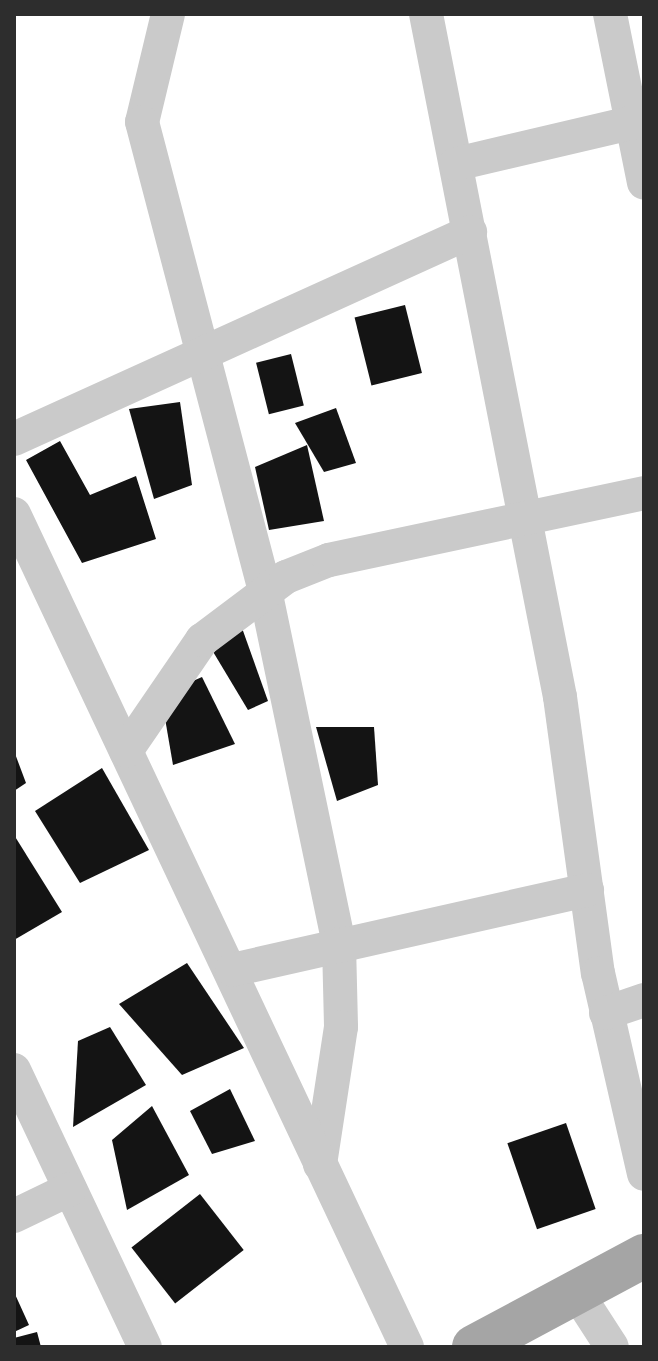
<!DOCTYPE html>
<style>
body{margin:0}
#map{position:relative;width:658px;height:1361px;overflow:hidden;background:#fff;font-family:"Nunito Sans",sans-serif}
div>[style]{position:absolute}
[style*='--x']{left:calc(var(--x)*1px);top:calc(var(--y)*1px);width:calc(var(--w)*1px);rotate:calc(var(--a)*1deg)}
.building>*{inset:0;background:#141414;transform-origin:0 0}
.minor>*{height:34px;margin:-17px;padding:0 17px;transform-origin:17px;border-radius:17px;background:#cacaca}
.major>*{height:44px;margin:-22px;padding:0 22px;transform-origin:22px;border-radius:22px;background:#a5a5a5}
span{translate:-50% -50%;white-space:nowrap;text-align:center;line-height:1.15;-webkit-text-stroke:8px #fff;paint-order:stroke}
.frame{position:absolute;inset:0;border:16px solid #2d2d2d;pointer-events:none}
</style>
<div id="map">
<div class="building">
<i style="left:405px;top:305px;width:70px;height:52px;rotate:76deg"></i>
<i style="left:291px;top:354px;width:53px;height:36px;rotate:76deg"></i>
<i style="clip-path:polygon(180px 402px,192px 485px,154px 499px,129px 409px)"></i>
<i style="clip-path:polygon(336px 408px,356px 463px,324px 472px,295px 423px)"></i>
<i style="clip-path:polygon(60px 441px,90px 495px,136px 476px,156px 539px,82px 563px,26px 460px)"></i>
<i style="clip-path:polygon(307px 445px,324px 521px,269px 530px,255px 467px)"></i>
<i style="clip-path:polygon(242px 628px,268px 701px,248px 710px,212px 650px)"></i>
<i style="clip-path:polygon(202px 677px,235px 744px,173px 765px,161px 695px)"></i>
<i style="clip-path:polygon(316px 727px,374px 727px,378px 785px,337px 801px)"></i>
<i style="clip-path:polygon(14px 751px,26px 783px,14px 791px)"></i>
<i style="clip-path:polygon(102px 768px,149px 850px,80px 883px,35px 811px)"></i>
<i style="clip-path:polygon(14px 835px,62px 912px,14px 940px)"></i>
<i style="clip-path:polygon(187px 963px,244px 1048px,182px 1075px,119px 1004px)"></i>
<i style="clip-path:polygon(110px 1027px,146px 1085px,73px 1127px,78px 1041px)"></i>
<i style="clip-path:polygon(230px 1089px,255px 1141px,212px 1154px,190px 1111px)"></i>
<i style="clip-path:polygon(152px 1106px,189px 1175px,127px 1210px,112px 1140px)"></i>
<i style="left:566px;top:1123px;width:91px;height:62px;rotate:71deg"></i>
<i style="left:200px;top:1194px;width:71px;height:87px;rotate:52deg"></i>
<i style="clip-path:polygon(14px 1292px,29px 1325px,14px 1332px)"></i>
<i style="clip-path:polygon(37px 1332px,41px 1347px,14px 1347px,14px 1338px)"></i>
</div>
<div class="minor">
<i style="--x:168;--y:14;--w:111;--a:103.5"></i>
<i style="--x:142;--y:122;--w:484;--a:75.3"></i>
<i style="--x:265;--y:590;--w:362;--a:78.2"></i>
<i style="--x:339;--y:944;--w:83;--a:88.6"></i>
<i style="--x:341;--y:1027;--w:139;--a:98.7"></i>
<i style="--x:426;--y:14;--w:696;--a:78.9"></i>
<i style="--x:560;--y:697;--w:279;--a:82.2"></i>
<i style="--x:598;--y:973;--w:206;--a:77.1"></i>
<i style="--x:610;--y:14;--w:172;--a:78.6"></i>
<i style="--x:456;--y:164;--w:180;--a:-13.2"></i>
<i style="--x:14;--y:439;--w:501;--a:-24.42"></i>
<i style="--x:14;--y:514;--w:921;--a:64.74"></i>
<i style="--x:126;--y:751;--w:135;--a:-55.6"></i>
<i style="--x:202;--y:640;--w:105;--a:-36.9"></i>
<i style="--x:286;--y:577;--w:46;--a:-21.6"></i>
<i style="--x:329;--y:560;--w:322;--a:-12"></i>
<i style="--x:232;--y:970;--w:364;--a:-12.7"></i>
<i style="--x:606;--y:1013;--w:40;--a:-18.9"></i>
<i style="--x:14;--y:1070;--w:306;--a:64.7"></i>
<i style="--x:14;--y:1216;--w:62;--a:-25.7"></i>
<i style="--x:577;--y:1293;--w:64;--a:57.1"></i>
</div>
<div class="major">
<i style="--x:474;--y:1347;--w:193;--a:-28.2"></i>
</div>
<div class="frame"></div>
</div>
